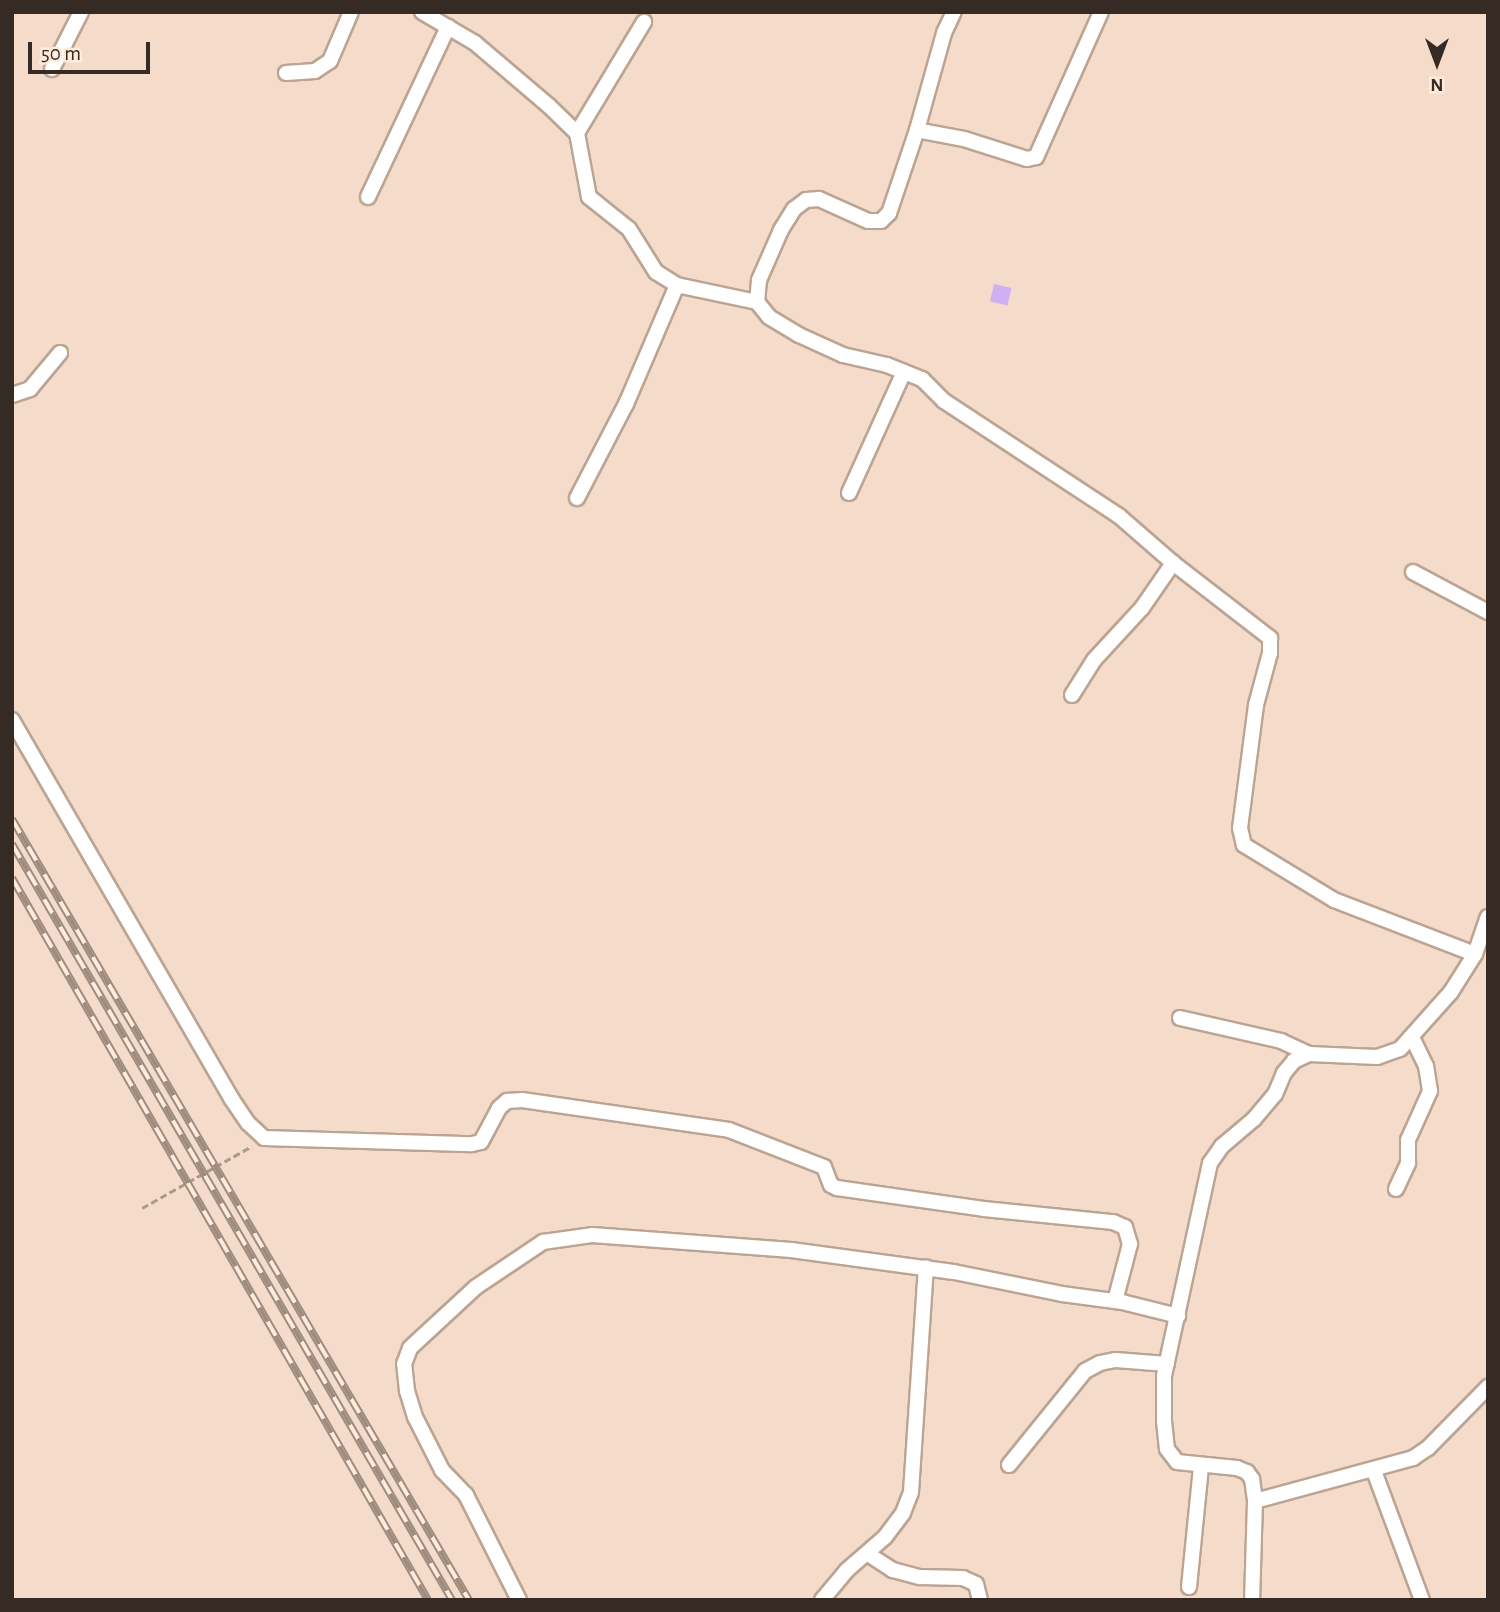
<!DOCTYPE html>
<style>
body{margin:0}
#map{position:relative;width:1500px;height:1612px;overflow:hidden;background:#f5dcca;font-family:"Alegreya Sans",sans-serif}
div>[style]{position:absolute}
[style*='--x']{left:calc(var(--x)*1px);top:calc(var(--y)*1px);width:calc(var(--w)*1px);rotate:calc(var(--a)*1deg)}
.building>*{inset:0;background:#cfb0f2;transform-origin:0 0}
.path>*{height:2.5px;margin-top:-1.25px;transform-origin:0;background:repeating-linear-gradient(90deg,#ac998b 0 7px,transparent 0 10.5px)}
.roads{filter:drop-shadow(2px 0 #bca493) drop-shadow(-2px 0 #bca493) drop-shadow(0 2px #bca493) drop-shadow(0 -2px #bca493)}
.minor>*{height:14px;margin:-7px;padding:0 7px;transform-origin:7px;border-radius:7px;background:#fff}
.rail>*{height:8px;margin-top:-4px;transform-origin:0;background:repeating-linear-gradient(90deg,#ffeadc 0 16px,#9e8c7f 0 32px);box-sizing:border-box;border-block:2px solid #9e8c7f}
span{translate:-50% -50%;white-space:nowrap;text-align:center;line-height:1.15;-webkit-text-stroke:5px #ffeadc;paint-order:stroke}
.frame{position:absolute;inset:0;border:14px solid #352b24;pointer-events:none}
.north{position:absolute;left:1402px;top:28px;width:70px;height:70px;-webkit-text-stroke:5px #ffeadc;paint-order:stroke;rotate:180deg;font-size:19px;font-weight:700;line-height:28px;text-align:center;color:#352b24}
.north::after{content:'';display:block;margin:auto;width:24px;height:32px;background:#352b24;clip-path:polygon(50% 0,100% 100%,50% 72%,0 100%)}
.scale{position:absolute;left:28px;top:42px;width:122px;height:32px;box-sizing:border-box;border:4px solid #352b24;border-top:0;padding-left:9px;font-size:21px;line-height:24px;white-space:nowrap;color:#352b24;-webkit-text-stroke:5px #ffeadc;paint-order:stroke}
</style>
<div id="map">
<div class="building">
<i style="left:994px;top:284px;width:18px;height:18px;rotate:13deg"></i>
</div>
<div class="path">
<i style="--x:142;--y:1208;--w:126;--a:-29.4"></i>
</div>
<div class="roads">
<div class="minor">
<i style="--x:422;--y:12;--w:61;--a:30.3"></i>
<i style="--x:475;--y:43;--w:97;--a:40.4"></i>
<i style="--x:549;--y:106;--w:39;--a:44"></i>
<i style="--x:577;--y:133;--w:65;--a:79.4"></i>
<i style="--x:589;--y:197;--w:51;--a:38.7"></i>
<i style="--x:629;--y:229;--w:51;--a:57.9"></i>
<i style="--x:656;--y:272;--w:25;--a:32"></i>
<i style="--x:677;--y:285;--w:82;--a:12"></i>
<i style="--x:1101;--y:12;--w:159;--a:114.1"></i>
<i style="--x:1036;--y:157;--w:9;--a:167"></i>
<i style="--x:1027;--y:159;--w:66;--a:-162.4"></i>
<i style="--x:964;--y:139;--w:48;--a:-169.2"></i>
<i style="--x:917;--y:130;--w:88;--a:108.6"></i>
<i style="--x:889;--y:213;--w:11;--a:135"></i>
<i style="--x:881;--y:221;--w:13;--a:180"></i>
<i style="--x:868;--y:221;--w:54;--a:-155.8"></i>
<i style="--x:819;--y:199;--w:13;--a:176"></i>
<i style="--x:806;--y:200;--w:15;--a:143"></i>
<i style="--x:794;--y:209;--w:25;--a:122"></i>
<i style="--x:781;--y:230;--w:55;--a:113.7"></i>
<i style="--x:759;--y:280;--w:22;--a:95"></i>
<i style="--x:757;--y:302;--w:19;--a:51"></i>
<i style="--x:769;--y:317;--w:35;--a:31"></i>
<i style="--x:799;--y:335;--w:48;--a:24.4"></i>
<i style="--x:843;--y:355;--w:45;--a:12.8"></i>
<i style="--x:887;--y:365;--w:38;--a:22"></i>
<i style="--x:922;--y:379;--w:31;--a:45"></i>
<i style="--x:944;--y:401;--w:209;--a:33.3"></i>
<i style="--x:1119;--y:516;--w:72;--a:41"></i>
<i style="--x:1173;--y:563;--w:123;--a:37.7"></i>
<i style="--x:1270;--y:638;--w:15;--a:90"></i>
<i style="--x:1270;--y:653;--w:54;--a:105.1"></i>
<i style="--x:1256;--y:705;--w:124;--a:97.4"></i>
<i style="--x:1240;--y:828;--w:17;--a:77"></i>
<i style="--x:1244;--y:845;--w:105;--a:31.4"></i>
<i style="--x:1334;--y:900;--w:151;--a:21"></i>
<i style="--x:1475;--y:954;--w:45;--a:122.3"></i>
<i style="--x:1451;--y:992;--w:76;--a:131.8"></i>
<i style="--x:1400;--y:1049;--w:24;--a:161"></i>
<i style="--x:1377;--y:1057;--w:68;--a:-177.5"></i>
<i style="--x:1309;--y:1054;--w:17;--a:155"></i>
<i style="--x:1294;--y:1061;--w:16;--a:130"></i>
<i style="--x:1284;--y:1073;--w:23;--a:113"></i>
<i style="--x:1275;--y:1094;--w:33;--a:130"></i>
<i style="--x:1254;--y:1119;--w:42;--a:139.8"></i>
<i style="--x:1222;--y:1146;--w:21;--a:125"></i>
<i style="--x:1210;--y:1163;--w:218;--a:102.2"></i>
<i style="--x:1164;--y:1376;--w:45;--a:90"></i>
<i style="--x:1164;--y:1421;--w:28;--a:84"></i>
<i style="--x:1167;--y:1449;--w:16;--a:52"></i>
<i style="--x:1177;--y:1462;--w:60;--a:5.7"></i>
<i style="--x:1237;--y:1468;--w:11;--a:22"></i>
<i style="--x:1247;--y:1472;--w:9;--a:54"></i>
<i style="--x:1252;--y:1479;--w:22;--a:82"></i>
<i style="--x:1255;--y:1501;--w:99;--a:91.7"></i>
<i style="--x:52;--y:69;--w:64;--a:-63"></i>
<i style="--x:286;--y:73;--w:29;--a:-4"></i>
<i style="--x:315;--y:71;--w:18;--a:-34"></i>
<i style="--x:330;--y:61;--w:53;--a:-66.8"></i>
<i style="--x:917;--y:130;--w:101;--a:-74.4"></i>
<i style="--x:944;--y:33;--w:23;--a:-65"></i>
<i style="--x:577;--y:133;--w:130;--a:-58.9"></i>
<i style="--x:368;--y:197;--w:188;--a:-64.8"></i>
<i style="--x:12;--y:395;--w:19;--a:-18"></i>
<i style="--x:30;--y:389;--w:47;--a:-50.2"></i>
<i style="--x:849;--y:493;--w:133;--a:-65.6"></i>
<i style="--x:577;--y:498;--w:106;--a:-62.5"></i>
<i style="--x:626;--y:404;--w:129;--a:-66.8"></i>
<i style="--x:1413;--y:572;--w:85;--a:28.1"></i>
<i style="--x:1072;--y:695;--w:41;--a:-57.8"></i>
<i style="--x:1094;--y:660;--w:71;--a:-47.3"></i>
<i style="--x:1142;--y:608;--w:55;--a:-55.4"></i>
<i style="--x:12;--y:720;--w:437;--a:59.9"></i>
<i style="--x:231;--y:1098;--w:30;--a:56"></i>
<i style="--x:248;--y:1123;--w:22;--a:43"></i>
<i style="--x:264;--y:1138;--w:208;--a:1.7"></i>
<i style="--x:472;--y:1144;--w:9;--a:-13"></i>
<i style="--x:481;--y:1142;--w:38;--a:-62"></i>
<i style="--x:499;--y:1108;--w:11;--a:-41"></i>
<i style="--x:507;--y:1101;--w:15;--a:-4"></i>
<i style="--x:522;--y:1100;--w:209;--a:8.2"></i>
<i style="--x:729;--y:1130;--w:102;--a:21.3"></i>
<i style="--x:824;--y:1167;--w:19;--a:69"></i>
<i style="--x:831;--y:1185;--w:7;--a:27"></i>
<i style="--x:837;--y:1188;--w:148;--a:8.1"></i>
<i style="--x:984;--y:1209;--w:130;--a:5.8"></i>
<i style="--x:1113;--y:1222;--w:13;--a:23"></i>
<i style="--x:1125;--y:1227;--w:18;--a:74"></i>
<i style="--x:1130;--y:1244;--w:59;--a:104.7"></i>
<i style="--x:1475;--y:954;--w:39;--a:-71"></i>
<i style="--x:1180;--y:1018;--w:104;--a:12.8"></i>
<i style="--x:1281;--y:1041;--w:31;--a:25"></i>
<i style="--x:1396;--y:1189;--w:29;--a:-65"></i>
<i style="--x:1408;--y:1163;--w:23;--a:-90"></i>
<i style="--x:1408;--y:1140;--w:54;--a:-65.8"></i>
<i style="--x:1430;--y:1091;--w:25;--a:-99"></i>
<i style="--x:1426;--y:1066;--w:32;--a:-116"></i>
<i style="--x:1009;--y:1465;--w:121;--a:-51"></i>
<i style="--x:1085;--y:1371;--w:17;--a:-28"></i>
<i style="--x:1100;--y:1363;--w:16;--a:-11"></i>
<i style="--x:1116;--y:1360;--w:51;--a:4.5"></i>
<i style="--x:1374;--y:1471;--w:138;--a:69.6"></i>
<i style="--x:1255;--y:1501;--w:164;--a:-15.2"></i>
<i style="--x:1413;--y:1458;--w:18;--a:-34"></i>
<i style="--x:1428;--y:1448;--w:86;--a:-45.5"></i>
<i style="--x:868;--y:1554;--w:30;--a:33"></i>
<i style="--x:893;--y:1570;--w:28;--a:15"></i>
<i style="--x:920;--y:1577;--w:43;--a:1.3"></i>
<i style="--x:963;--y:1578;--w:14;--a:25"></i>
<i style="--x:976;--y:1584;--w:16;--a:76"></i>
<i style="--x:1189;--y:1587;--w:122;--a:-84.3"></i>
<i style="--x:519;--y:1600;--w:118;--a:-116.8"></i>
<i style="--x:466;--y:1495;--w:35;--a:-134"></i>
<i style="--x:442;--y:1470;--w:59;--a:-117"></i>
<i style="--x:415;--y:1417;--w:27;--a:-107"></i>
<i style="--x:407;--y:1391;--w:27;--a:-96"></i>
<i style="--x:404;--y:1364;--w:17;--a:-69"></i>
<i style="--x:410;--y:1348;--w:90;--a:-42.7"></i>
<i style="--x:476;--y:1287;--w:81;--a:-33.9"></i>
<i style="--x:543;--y:1242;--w:49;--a:-8.1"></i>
<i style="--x:592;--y:1235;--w:200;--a:4.3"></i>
<i style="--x:791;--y:1250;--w:164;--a:7.7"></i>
<i style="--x:954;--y:1272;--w:110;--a:11.5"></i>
<i style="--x:1062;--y:1294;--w:61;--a:7.6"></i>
<i style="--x:1122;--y:1302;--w:58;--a:14"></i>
<i style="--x:822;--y:1600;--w:39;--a:-50"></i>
<i style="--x:847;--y:1570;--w:50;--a:-41"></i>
<i style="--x:885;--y:1537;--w:30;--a:-53"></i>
<i style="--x:903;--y:1513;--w:22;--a:-69"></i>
<i style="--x:911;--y:1492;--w:225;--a:-86.2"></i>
</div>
</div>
<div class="rail">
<i style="--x:12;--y:819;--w:905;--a:59.67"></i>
<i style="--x:12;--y:844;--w:875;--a:59.8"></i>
<i style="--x:12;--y:878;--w:833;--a:60.05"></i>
</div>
<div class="frame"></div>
<div class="north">N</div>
<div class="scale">50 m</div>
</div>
